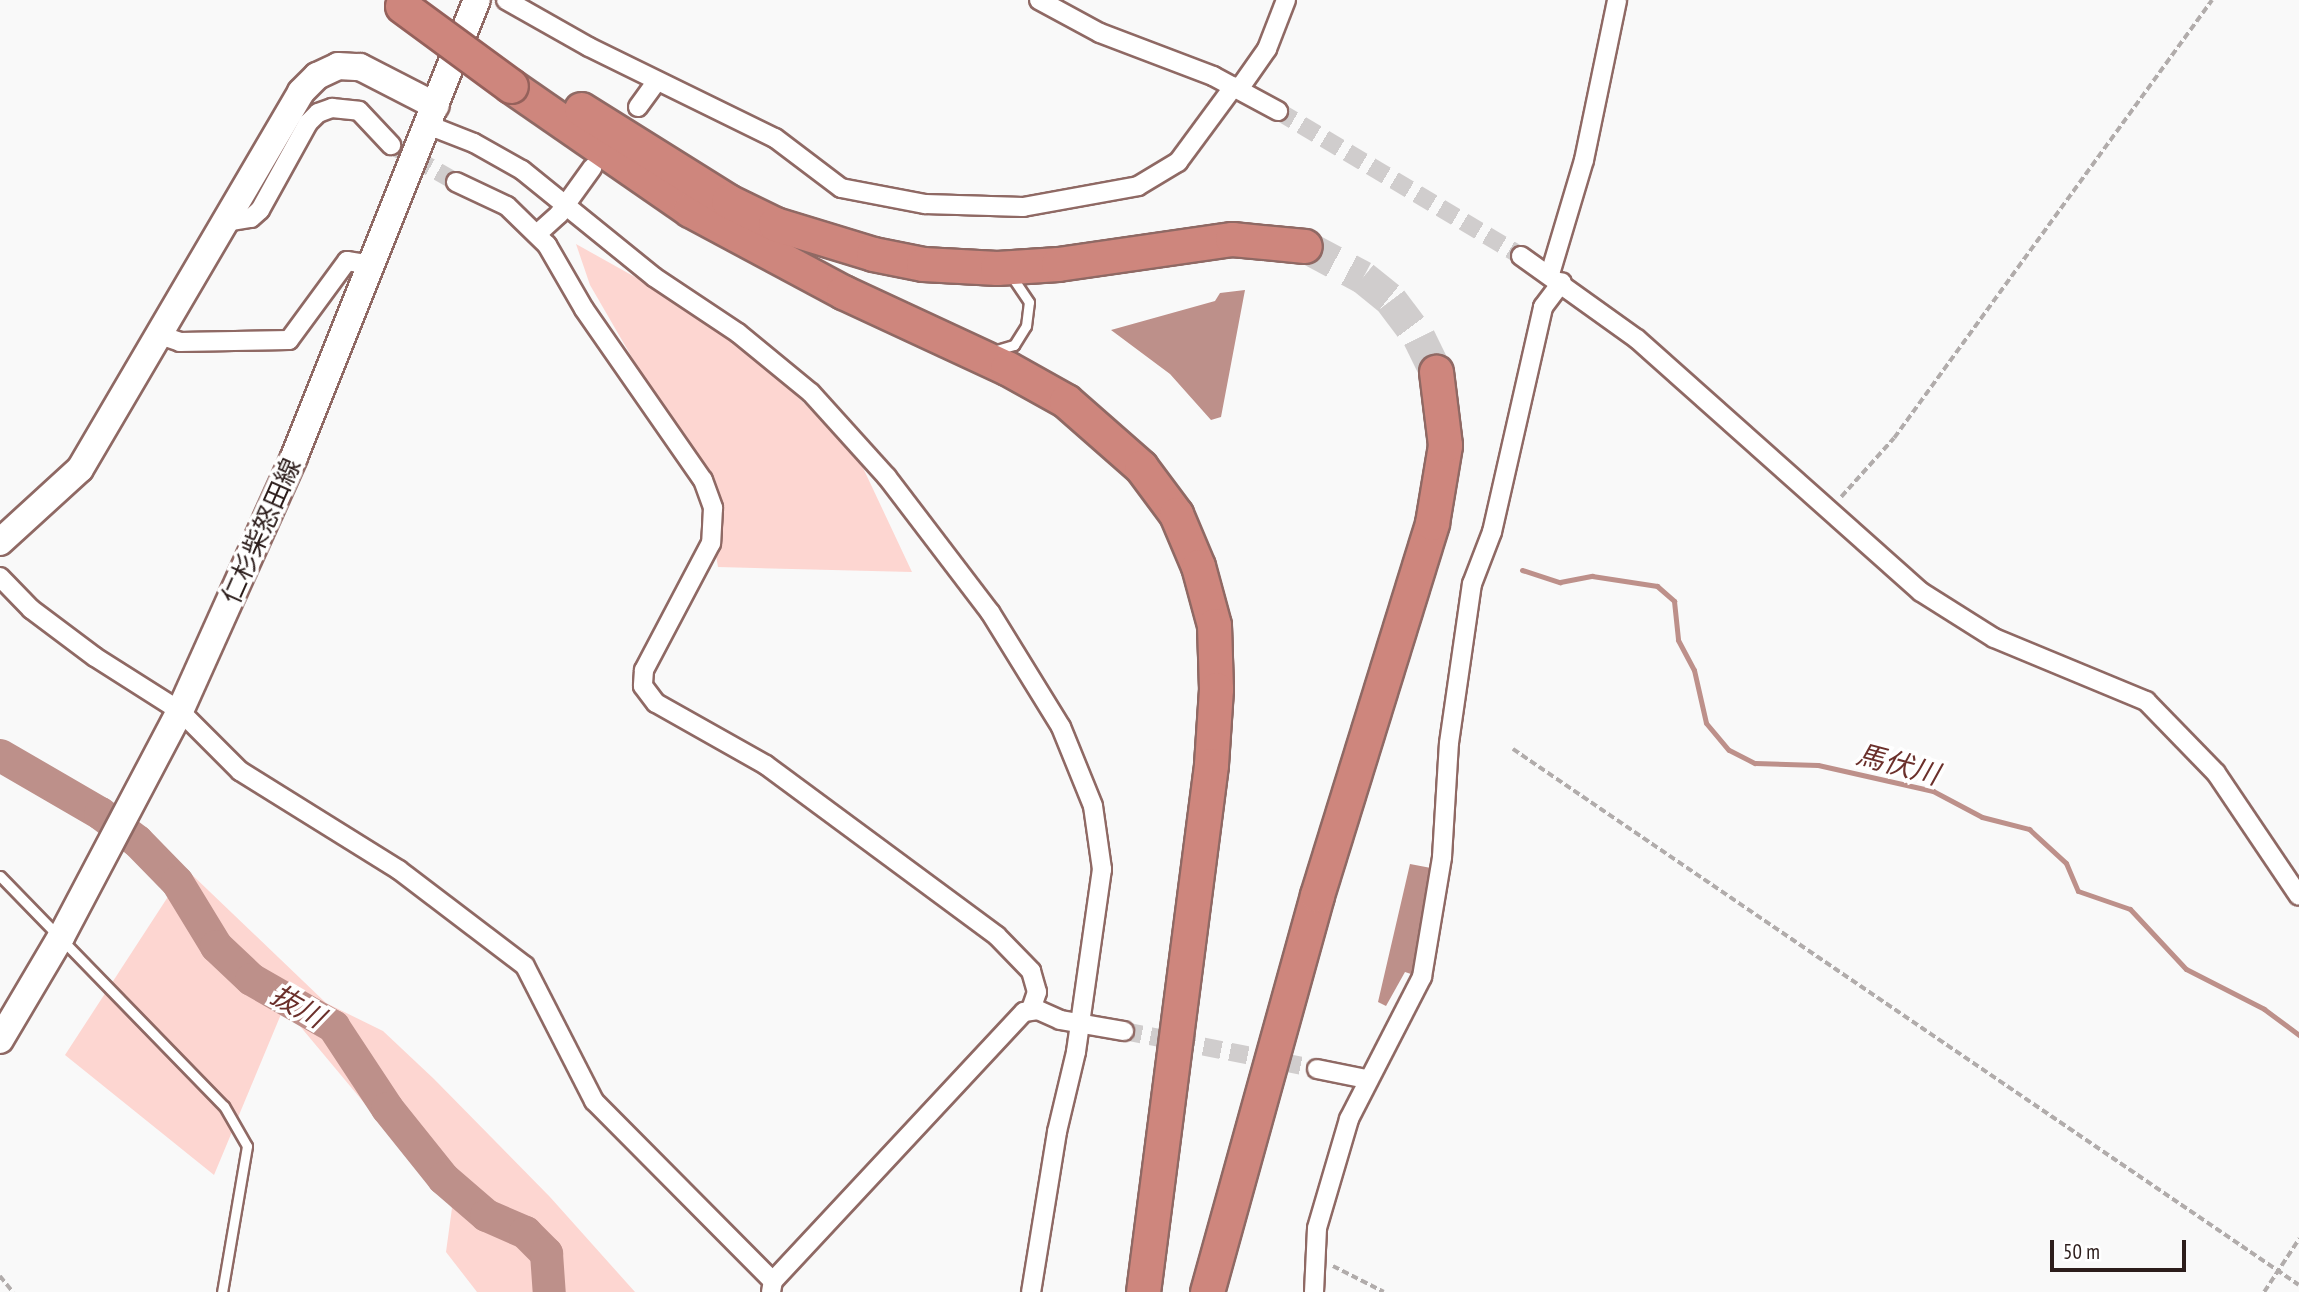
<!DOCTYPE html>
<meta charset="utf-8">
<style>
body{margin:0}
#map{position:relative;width:2299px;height:1292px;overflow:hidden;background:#f9f9f9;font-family:"PT Sans Narrow","Noto Sans JP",sans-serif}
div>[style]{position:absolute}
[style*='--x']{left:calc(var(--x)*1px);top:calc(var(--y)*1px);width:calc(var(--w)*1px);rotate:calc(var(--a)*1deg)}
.green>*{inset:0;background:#fdd6d1}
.water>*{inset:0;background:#bd908a}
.stream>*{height:5px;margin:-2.5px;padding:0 2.5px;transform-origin:2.5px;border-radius:2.5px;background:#bd908a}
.river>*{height:33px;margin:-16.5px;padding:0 16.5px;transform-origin:16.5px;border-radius:16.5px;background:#bd908a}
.street-tunnel>*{height:18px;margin-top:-9px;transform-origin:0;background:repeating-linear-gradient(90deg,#d0cdcd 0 18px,transparent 0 27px)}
.highway-tunnel>*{height:33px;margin-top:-16.5px;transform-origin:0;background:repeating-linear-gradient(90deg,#d0cdcd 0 33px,transparent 0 50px)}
.path>*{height:3.5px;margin-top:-1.75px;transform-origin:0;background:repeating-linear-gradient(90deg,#b1acab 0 7px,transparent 0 10.5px)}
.roads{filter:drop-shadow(2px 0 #8f6964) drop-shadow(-2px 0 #8f6964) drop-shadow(0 2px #8f6964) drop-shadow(0 -2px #8f6964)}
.lane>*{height:9px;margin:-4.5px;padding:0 4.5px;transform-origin:4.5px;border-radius:4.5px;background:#fff}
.street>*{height:18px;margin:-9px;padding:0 9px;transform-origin:9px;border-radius:9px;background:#fff}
.secondary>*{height:26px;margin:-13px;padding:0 13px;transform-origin:13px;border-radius:13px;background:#fff}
.highway>*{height:33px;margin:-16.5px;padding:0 16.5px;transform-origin:16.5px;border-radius:16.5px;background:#ce867d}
.bridges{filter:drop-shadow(2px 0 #95615b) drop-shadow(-2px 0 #95615b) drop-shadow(0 2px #95615b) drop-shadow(0 -2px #95615b)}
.highway-bridge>*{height:33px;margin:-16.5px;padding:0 16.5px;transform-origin:16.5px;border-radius:16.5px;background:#ce867d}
span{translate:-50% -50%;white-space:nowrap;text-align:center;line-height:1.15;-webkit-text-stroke:7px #fff;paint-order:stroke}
.street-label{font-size:26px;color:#2c1d1b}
.water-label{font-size:28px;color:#6b302b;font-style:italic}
.scale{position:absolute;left:2050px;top:1240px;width:136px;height:32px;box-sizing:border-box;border:4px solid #2c1d1b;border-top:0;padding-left:9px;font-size:21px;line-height:24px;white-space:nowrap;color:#2c1d1b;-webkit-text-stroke:5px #fff;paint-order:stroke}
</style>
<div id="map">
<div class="green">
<i style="clip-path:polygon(576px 244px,728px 329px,857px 455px,912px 572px,718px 567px,703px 480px,590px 285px)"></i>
<i style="clip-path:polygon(186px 869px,326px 1003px,383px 1031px,434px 1079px,550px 1197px,635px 1292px,477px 1292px,446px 1252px,452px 1208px,284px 1007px,214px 1175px,65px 1055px)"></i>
</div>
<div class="water">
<i style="clip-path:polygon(1245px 290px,1221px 417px,1211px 420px,1170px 374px,1111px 330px,1215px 301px,1220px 293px)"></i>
<i style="clip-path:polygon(1410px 864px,1431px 868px,1414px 975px,1405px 972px,1386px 1006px,1378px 1002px)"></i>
</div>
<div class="stream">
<i style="--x:1522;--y:570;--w:40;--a:18"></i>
<i style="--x:1560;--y:582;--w:33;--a:-11"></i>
<i style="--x:1592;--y:576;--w:66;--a:8.7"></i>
<i style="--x:1657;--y:586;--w:23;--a:41"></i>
<i style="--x:1674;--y:601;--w:39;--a:84"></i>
<i style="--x:1678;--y:640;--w:34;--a:62"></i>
<i style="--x:1694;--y:670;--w:54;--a:77.2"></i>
<i style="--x:1706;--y:723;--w:35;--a:50"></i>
<i style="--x:1729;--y:750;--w:29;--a:27"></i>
<i style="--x:1755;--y:763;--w:63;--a:1.8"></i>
<i style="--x:1818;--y:765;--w:118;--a:12.7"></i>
<i style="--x:1933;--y:791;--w:55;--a:28"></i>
<i style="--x:1982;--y:817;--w:49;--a:14.3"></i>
<i style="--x:2029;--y:829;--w:50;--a:42.6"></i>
<i style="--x:2066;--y:863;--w:30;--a:67"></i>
<i style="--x:2078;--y:891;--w:55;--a:19.1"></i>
<i style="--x:2130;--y:909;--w:82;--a:47"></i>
<i style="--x:2186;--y:969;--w:88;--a:27.1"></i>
<i style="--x:2264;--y:1009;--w:44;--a:36.6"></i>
</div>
<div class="river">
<i style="--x:0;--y:755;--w:116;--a:30.1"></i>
<i style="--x:100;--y:813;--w:46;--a:37.1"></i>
<i style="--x:137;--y:841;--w:57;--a:45.7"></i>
<i style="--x:177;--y:882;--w:75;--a:58.6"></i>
<i style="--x:216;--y:946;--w:48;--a:43.3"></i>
<i style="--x:251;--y:979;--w:95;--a:29.8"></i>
<i style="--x:333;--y:1026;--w:98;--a:56.6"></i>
<i style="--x:387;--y:1108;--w:90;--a:51.3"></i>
<i style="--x:443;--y:1178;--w:57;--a:40.7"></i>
<i style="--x:486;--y:1215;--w:43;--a:23.6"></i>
<i style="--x:525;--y:1232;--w:30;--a:45"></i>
<i style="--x:546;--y:1253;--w:39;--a:86"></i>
</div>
<div class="street-tunnel">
<i style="--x:1278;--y:111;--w:283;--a:30.8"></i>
<i style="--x:391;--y:145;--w:75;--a:29.6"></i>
<i style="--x:1124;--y:1031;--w:197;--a:11.1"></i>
</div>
<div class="highway-tunnel">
<i style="--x:1305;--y:246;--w:66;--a:28.1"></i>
<i style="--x:1363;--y:277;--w:36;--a:39"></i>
<i style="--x:1391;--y:300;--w:46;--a:52.9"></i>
<i style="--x:1419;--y:337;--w:39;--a:64"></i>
</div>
<div class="path">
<i style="--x:1841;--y:497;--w:79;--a:-48.1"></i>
<i style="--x:1894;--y:438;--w:541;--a:-54.02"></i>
<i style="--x:1513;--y:749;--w:951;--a:34.29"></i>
<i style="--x:1333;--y:1266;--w:57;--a:27"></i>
<i style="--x:0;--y:1276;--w:21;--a:51"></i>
<i style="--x:2264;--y:1292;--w:64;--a:-56.6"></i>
</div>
<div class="roads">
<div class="lane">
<i style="--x:993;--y:351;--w:22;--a:-16"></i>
<i style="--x:1014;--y:345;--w:22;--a:-58"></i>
<i style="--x:1026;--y:326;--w:24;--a:-83"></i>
<i style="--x:1029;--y:302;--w:29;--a:-124"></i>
<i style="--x:0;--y:876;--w:321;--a:45.8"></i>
<i style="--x:224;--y:1106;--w:46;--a:60.1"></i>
<i style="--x:247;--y:1146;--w:148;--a:99.7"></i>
</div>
<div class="street">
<i style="--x:506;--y:0;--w:95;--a:29.5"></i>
<i style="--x:589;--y:47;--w:207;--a:26.1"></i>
<i style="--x:775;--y:138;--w:83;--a:37.1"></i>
<i style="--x:841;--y:188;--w:86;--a:10.8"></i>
<i style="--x:925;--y:204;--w:98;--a:1.8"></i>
<i style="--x:1023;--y:207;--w:117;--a:-10.3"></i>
<i style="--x:1138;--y:186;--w:47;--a:-31"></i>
<i style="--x:1178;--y:162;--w:94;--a:-53.6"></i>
<i style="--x:1039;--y:0;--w:69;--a:28.4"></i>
<i style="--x:1100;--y:33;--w:121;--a:20.8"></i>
<i style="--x:1213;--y:76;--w:74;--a:28.3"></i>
<i style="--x:1239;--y:89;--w:49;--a:-55"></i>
<i style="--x:1267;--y:49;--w:53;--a:-68.8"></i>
<i style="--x:638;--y:107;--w:32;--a:-54"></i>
<i style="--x:428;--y:125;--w:49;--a:21.4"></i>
<i style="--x:474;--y:143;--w:55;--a:29.4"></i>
<i style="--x:522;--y:170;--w:170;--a:39"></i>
<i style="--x:654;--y:277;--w:101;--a:33.7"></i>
<i style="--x:738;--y:333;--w:94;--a:39.4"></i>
<i style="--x:811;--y:393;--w:113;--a:47.9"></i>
<i style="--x:887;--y:477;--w:170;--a:52.7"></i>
<i style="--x:990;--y:612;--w:135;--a:58.3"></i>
<i style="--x:1061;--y:727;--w:85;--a:67.9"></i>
<i style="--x:1093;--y:806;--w:64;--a:81.9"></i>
<i style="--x:1102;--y:869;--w:185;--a:98.1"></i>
<i style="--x:1076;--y:1052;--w:82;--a:103.4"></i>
<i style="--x:1057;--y:1132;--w:162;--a:99.2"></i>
<i style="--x:456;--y:182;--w:56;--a:25.2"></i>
<i style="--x:507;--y:206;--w:56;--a:44.3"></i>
<i style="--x:547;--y:245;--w:74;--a:60"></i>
<i style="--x:584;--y:309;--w:208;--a:55.2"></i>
<i style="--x:703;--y:480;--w:30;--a:70"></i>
<i style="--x:713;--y:508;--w:35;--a:93"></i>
<i style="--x:711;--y:543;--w:144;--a:117.8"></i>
<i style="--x:644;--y:670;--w:16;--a:94"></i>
<i style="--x:643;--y:686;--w:21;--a:53"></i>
<i style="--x:656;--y:703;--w:126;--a:29.4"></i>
<i style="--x:766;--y:765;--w:287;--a:36.5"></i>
<i style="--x:997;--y:936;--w:49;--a:45.8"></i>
<i style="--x:1031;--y:971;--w:22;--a:74"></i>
<i style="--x:1037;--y:992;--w:18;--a:109"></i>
<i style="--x:225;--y:222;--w:26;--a:-9"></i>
<i style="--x:251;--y:218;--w:12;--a:-42"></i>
<i style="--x:260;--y:210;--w:99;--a:-61.1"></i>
<i style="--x:308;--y:123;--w:14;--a:-45"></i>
<i style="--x:318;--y:113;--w:15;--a:-20"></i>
<i style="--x:332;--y:108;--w:27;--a:6"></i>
<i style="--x:359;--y:111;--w:47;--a:46.7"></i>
<i style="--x:537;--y:234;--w:30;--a:-42"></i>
<i style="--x:559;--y:214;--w:57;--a:-54.3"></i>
<i style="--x:1521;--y:256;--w:143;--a:35.6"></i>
<i style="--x:1637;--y:339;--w:380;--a:41.7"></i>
<i style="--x:1921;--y:592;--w:86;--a:32.2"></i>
<i style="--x:1994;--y:638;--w:165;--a:22.5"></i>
<i style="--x:2146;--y:701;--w:100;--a:45.8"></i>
<i style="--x:2216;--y:773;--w:148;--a:56"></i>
<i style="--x:1550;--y:274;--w:119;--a:-73.4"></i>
<i style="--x:1584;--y:160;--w:163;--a:-78.3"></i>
<i style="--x:157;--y:334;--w:24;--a:19"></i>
<i style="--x:180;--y:342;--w:109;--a:-1.1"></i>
<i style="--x:289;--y:340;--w:98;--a:-53.7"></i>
<i style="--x:347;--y:261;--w:26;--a:9"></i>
<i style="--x:0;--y:577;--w:45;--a:45.9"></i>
<i style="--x:31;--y:609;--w:80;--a:36.9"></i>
<i style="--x:95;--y:657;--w:101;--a:32.4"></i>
<i style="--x:180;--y:711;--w:85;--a:45"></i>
<i style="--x:240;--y:771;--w:187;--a:31.9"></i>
<i style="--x:399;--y:870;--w:158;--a:37.3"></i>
<i style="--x:525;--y:966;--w:152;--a:62.9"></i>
<i style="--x:594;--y:1101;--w:254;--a:45.2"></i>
<i style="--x:1317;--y:1069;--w:50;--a:11.5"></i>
<i style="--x:771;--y:1292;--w:11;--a:-80"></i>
<i style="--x:773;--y:1281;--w:368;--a:-47"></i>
<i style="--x:1024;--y:1012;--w:14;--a:-8"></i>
<i style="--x:1038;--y:1010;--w:24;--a:24"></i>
<i style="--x:1060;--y:1020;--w:65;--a:9.8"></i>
<i style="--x:1314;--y:1292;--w:64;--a:-87.3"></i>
<i style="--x:1317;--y:1228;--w:114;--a:-73.6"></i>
<i style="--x:1349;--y:1119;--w:160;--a:-62.8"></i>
<i style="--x:1422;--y:977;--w:122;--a:-80.5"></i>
<i style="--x:1442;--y:857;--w:114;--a:-86.5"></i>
<i style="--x:1449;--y:743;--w:161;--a:-81.8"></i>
<i style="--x:1472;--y:584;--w:56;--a:-69"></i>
<i style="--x:1492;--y:532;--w:231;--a:-77.2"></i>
<i style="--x:1543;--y:307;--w:31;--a:-53"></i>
</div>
<div class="secondary">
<i style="--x:0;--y:542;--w:108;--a:-42.4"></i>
<i style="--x:80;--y:469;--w:437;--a:-59.6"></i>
<i style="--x:301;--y:92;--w:23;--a:-45"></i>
<i style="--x:317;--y:76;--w:23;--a:-25"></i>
<i style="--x:338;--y:66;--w:22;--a:3"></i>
<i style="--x:360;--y:67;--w:85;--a:27.2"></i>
<i style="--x:0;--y:1040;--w:120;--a:-59.4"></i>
<i style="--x:61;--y:937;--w:255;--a:-62.2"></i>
<i style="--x:180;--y:711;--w:278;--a:-65.8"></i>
<i style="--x:294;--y:457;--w:492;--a:-68.2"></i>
</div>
<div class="highway">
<i style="--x:511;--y:86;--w:218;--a:34.7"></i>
<i style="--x:690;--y:210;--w:174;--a:28.2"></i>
<i style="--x:843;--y:292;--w:181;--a:24.9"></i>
<i style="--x:1007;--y:368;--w:68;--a:29.2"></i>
<i style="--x:1066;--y:401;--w:100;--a:41.3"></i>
<i style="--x:1141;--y:467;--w:59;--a:53.3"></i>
<i style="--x:1176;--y:514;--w:56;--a:67.1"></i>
<i style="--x:1198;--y:566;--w:61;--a:74.8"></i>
<i style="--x:1214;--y:625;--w:64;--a:88.2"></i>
<i style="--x:1216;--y:689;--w:76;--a:93.8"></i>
<i style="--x:1211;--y:765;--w:531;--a:97.35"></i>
<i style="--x:581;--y:109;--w:173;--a:32"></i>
<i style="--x:728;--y:201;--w:52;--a:26.1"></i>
<i style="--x:775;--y:224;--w:102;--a:17"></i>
<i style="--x:873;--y:254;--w:51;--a:11.3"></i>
<i style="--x:923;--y:264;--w:74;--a:3.1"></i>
<i style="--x:997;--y:268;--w:61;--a:-3.8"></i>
<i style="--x:1058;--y:264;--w:176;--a:-8.2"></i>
<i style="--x:1232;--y:239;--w:73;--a:5.5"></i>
<i style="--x:1207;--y:1292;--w:412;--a:-74.5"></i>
<i style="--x:1317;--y:895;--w:389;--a:-72.8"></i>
<i style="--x:1432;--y:523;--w:79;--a:-80.5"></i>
<i style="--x:1445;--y:445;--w:74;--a:-97"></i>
</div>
</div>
<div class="bridges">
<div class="highway-bridge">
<i style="--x:402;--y:6;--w:135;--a:36.3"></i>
</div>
</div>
<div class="street-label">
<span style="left:261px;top:531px;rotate:-66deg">仁杉柴怒田線</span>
</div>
<div class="water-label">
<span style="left:1898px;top:764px;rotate:15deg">馬伏川</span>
<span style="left:298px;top:1006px;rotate:30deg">抜川</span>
</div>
<div class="scale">50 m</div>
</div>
